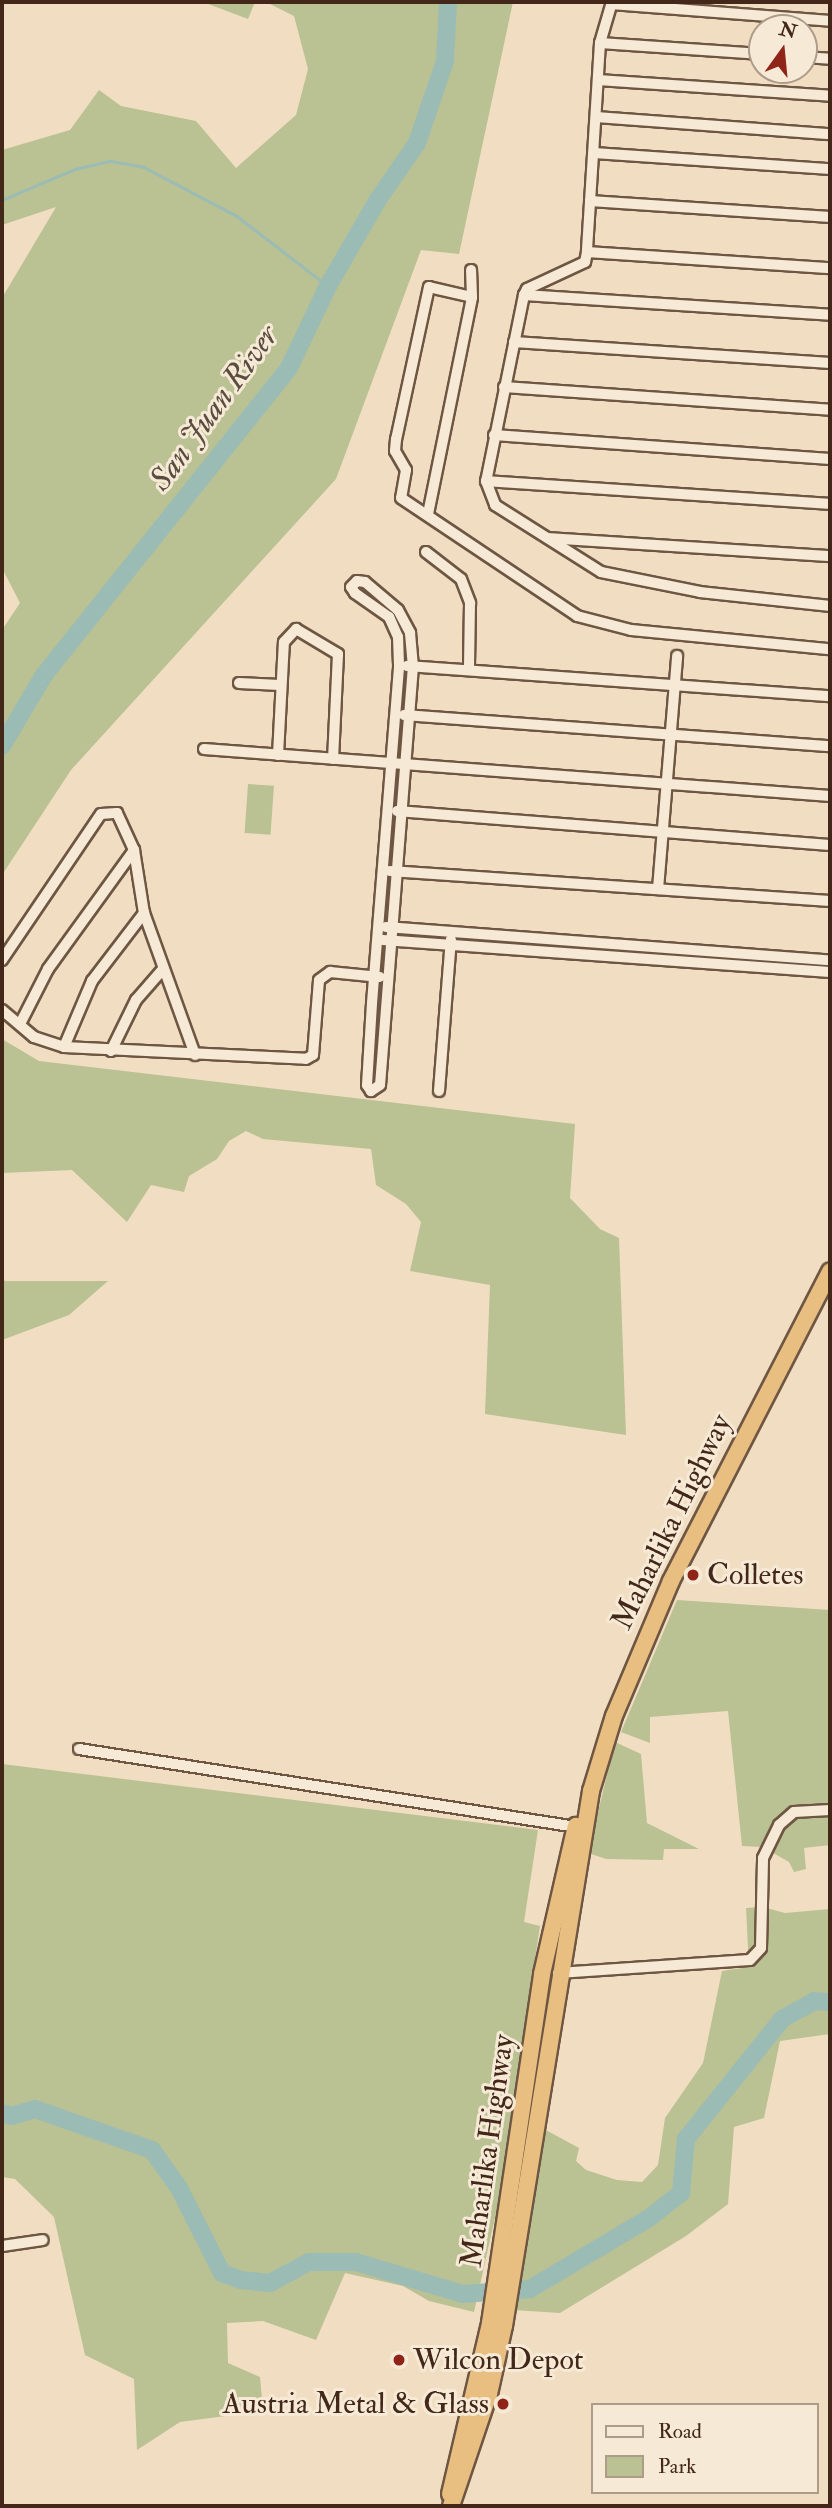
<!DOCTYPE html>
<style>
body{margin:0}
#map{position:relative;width:832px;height:2508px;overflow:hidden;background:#f1dec2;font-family:"IM FELL Double Pica",serif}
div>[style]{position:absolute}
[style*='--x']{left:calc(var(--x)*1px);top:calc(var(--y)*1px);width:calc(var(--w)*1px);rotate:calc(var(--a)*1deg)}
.green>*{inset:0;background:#bac193;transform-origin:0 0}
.stream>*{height:2.5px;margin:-1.25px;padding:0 1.25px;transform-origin:1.25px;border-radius:1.25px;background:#9bbcb5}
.river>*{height:18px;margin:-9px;padding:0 9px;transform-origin:9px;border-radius:9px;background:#9bbcb5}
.roads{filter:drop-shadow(2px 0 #6e5643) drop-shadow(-2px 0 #6e5643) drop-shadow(0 2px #6e5643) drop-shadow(0 -2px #6e5643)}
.minor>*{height:10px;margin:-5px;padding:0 5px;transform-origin:5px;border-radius:5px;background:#f6ead7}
.highway>*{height:16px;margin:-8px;padding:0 8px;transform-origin:8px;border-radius:8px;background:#e8bf81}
.dots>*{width:19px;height:19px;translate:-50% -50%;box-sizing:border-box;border:4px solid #f6ead7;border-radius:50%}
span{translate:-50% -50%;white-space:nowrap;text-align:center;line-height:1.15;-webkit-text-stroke:6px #f6ead7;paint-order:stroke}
.street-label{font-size:30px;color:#432819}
.poi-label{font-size:30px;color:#432819}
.left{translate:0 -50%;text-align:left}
.right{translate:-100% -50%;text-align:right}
.water-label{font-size:32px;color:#594d40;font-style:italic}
.frame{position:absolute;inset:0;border:4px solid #432819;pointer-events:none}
.legend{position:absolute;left:591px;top:2403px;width:228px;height:91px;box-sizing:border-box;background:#f6ead7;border:2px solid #ae9c8b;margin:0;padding:9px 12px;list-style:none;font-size:21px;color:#432819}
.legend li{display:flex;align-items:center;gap:14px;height:35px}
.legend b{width:35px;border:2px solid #ae9c8b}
.north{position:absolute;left:748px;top:14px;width:70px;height:70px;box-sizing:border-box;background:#f6ead7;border:2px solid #ae9c8b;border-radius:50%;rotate:15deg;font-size:19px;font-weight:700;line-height:28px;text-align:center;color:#432819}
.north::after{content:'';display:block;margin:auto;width:24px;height:32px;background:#8f2418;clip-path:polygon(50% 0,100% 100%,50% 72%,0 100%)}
</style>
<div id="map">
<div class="green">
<i style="clip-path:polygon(203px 2px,255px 2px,248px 19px)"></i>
<i style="clip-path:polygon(266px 2px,513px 2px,459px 254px,421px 250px,336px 479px,71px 770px,2px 875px,2px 630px,20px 603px,2px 568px,2px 298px,56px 207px,2px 225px,2px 150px,70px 130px,99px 90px,121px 106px,196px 121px,236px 168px,296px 115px,308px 69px,294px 16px)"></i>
<i style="left:248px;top:784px;width:26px;height:49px;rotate:4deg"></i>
<i style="clip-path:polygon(2px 1039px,39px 1061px,575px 1124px,570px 1198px,600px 1229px,619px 1238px,626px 1435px,485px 1414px,490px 1285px,410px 1271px,421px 1222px,406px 1204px,376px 1185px,371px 1149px,263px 1139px,246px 1131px,229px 1141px,217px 1159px,189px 1176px,184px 1192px,151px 1185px,127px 1222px,72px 1170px,2px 1173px)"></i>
<i style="clip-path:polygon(2px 1280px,6px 1281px,108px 1281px,69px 1315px,2px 1340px)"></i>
<i style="clip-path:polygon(677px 1600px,830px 1610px,830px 1845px,804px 1848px,806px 1869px,794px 1872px,789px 1862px,763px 1847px,742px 1846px,728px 1711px,650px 1717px,650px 1743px,621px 1732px)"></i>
<i style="clip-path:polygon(615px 1742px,641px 1754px,647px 1823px,699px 1849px,664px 1849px,663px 1860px,606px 1859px,588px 1853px)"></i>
<i style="clip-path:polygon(2px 1764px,538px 1830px,524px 1922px,540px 1926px,496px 2213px,474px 2312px,429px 2301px,403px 2286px,345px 2273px,316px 2340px,263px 2321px,227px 2323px,228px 2363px,260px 2377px,263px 2411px,180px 2422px,137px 2450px,134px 2379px,85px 2355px,54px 2217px,15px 2179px,2px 2177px)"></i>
<i style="clip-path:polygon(763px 1907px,785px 1913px,830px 1909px,830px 2034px,780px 2041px,764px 2118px,734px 2127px,728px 2204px,686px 2236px,560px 2313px,513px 2310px,532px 2218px,542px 2128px,579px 2148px,576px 2161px,586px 2170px,617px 2180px,642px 2182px,658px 2165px,665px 2118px,703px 2063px,722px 1971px,749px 1967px,746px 1908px)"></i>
</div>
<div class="stream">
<i style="--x:2;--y:200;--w:79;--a:-23"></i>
<i style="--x:75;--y:169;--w:37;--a:-13"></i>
<i style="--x:111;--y:161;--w:34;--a:10"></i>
<i style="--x:144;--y:167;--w:105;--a:27.8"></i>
<i style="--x:237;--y:216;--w:115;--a:37.6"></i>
</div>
<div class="river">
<i style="--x:2;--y:746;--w:82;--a:-59.4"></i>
<i style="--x:44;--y:675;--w:393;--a:-51.4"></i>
<i style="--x:289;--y:368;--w:91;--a:-64.6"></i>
<i style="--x:328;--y:286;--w:98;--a:-60"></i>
<i style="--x:377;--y:201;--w:70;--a:-55.4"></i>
<i style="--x:417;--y:143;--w:87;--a:-71.1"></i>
<i style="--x:445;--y:61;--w:59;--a:-87.1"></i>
<i style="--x:2;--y:2113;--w:9;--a:18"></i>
<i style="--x:11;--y:2116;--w:25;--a:-16"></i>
<i style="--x:35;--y:2109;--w:124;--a:19.3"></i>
<i style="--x:152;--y:2150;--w:47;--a:54.6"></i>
<i style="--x:179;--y:2188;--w:95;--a:63.2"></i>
<i style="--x:222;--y:2273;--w:20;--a:20"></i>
<i style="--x:241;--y:2280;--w:29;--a:6"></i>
<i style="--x:270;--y:2283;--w:44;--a:-28.3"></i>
<i style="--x:309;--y:2262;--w:47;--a:0"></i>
<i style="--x:356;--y:2262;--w:112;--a:16.7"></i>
<i style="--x:463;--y:2294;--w:67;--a:-4.3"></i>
<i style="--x:530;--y:2289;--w:139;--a:-30.8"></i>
<i style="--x:649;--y:2218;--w:41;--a:-38"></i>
<i style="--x:681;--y:2193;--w:54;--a:-84.7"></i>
<i style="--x:686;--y:2139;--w:154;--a:-51.3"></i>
<i style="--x:782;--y:2019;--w:37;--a:-29"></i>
<i style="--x:814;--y:2001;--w:16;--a:4"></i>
</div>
<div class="roads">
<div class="minor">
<i style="--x:612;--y:2;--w:43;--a:106.3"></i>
<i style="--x:600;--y:43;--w:209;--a:93.6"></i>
<i style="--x:587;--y:252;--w:10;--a:101"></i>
<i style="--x:585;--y:262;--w:64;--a:155"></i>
<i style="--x:527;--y:289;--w:7;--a:117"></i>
<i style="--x:524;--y:295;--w:190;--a:101.5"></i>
<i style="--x:486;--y:481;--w:26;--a:69"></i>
<i style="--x:495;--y:505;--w:125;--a:32.3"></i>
<i style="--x:601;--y:572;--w:101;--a:11.4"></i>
<i style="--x:700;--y:592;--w:131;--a:6.1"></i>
<i style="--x:611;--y:4;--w:220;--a:4.4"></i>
<i style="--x:600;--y:43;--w:162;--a:3.9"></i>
<i style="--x:804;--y:57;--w:26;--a:4"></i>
<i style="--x:598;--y:80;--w:233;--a:3.9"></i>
<i style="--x:596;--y:117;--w:235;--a:4.2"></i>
<i style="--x:594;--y:153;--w:237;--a:3.9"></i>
<i style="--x:590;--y:201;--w:241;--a:3.8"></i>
<i style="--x:587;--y:252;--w:244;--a:3.8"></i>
<i style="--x:524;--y:295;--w:307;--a:3.7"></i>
<i style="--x:472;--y:297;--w:44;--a:-166.9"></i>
<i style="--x:429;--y:287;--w:156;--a:102.2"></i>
<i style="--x:396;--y:439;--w:12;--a:95"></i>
<i style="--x:395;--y:451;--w:22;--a:60"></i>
<i style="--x:406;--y:470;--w:28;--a:100"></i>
<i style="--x:401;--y:498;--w:212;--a:33.8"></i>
<i style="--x:577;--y:616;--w:56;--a:14.5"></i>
<i style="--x:631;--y:630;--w:200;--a:5.5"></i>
<i style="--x:514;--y:342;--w:317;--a:3.8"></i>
<i style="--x:504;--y:387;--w:327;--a:4"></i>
<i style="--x:494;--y:435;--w:337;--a:4.1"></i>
<i style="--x:486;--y:481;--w:345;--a:3.8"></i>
<i style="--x:428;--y:514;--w:221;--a:-78.5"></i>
<i style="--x:472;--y:297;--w:27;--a:-92"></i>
<i style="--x:548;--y:538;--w:283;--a:3.7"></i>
<i style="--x:426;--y:552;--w:44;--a:37.6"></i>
<i style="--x:461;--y:579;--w:26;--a:69"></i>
<i style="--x:470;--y:603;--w:67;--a:90.9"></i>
<i style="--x:357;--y:581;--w:8;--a:7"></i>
<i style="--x:365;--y:582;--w:43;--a:40.3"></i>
<i style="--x:398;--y:610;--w:26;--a:62"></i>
<i style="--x:410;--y:633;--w:33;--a:85"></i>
<i style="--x:413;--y:666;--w:420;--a:94.5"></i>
<i style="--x:380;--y:1085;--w:11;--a:146"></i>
<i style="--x:371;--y:1091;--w:7;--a:-124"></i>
<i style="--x:367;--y:1085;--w:82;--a:-86.5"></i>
<i style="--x:372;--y:1003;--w:339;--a:-85.4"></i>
<i style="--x:399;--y:665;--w:28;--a:-92"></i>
<i style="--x:398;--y:637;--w:22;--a:-114"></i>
<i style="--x:389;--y:617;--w:42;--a:-144.8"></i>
<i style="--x:355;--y:593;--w:7;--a:-124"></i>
<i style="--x:351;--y:587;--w:8;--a:-45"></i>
<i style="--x:407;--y:666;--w:424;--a:4.1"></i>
<i style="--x:239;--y:683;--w:41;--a:2.8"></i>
<i style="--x:404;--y:715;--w:427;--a:4.2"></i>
<i style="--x:204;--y:749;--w:628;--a:4.29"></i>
<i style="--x:278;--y:755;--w:113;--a:-87"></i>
<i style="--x:284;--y:642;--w:18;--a:-47"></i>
<i style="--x:296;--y:629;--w:49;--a:30.8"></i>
<i style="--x:338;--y:654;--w:105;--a:92.7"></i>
<i style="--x:397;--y:811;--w:434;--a:4.5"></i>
<i style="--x:390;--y:871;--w:441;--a:3.9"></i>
<i style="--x:658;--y:889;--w:234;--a:-85.3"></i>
<i style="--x:386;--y:927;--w:445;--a:4.3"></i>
<i style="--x:383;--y:940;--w:448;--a:4.1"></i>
<i style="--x:2;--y:960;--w:176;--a:-55.9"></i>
<i style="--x:101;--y:814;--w:16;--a:-4"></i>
<i style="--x:117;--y:813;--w:41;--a:65.3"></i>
<i style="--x:134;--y:850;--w:64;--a:81"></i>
<i style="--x:144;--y:913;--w:151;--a:70.2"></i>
<i style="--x:2;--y:1010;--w:42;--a:40.2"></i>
<i style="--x:34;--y:1037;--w:32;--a:18"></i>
<i style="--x:64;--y:1047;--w:242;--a:2.8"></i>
<i style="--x:306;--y:1059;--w:8;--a:-30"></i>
<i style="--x:313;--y:1055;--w:75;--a:-85.4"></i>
<i style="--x:319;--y:980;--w:14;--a:-36"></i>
<i style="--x:330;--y:972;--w:50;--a:5.7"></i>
<i style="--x:20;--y:1024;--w:62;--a:-63"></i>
<i style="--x:48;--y:969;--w:147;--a:-54.1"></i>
<i style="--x:64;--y:1047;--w:72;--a:-67"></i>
<i style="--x:92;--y:981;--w:86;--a:-52.6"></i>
<i style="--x:111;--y:1051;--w:57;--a:-63.9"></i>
<i style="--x:136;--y:1000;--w:41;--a:-48.9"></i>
<i style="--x:439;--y:1091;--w:152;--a:-85.5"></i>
<i style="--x:79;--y:1749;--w:510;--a:8.91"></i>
<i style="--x:558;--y:1973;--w:192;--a:-3.9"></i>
<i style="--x:750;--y:1960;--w:16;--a:-47"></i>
<i style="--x:761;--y:1948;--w:90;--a:-88.7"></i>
<i style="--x:763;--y:1858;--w:37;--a:-64"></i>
<i style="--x:779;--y:1825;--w:20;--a:-41"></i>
<i style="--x:794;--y:1812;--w:36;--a:-3"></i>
<i style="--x:2;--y:2246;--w:41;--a:-8.3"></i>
</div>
<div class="highway">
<i style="--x:450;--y:2494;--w:176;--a:-76.8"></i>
<i style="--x:490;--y:2323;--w:353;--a:-81.5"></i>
<i style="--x:542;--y:1974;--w:152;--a:-77.1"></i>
<i style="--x:451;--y:2506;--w:118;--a:-71.3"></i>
<i style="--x:489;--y:2394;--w:70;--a:-77.6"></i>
<i style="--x:504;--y:2326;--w:542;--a:-80.76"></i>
<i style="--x:591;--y:1791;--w:78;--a:-73"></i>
<i style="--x:614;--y:1716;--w:147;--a:-67.1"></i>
<i style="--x:671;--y:1581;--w:348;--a:-62.8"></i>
</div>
</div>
<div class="dots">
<i style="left:693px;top:1575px;background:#8f2418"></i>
<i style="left:399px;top:2360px;background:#8f2418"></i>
<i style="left:503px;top:2404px;background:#8f2418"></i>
</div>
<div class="street-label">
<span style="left:672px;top:1522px;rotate:-64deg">Maharlika Highway</span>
<span style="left:488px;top:2151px;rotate:-82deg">Maharlika Highway</span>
</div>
<div class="poi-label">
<span class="left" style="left:707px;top:1575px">Colletes</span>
<span class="left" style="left:413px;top:2360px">Wilcon Depot</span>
<span class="right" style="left:489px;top:2404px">Austria Metal &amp; Glass</span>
</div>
<div class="water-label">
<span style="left:214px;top:408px;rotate:-54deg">San Juan River</span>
</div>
<div class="frame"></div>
<ul class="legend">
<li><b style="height:9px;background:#f6ead7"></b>Road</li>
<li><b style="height:19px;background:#bac193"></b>Park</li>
</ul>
<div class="north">N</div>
</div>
